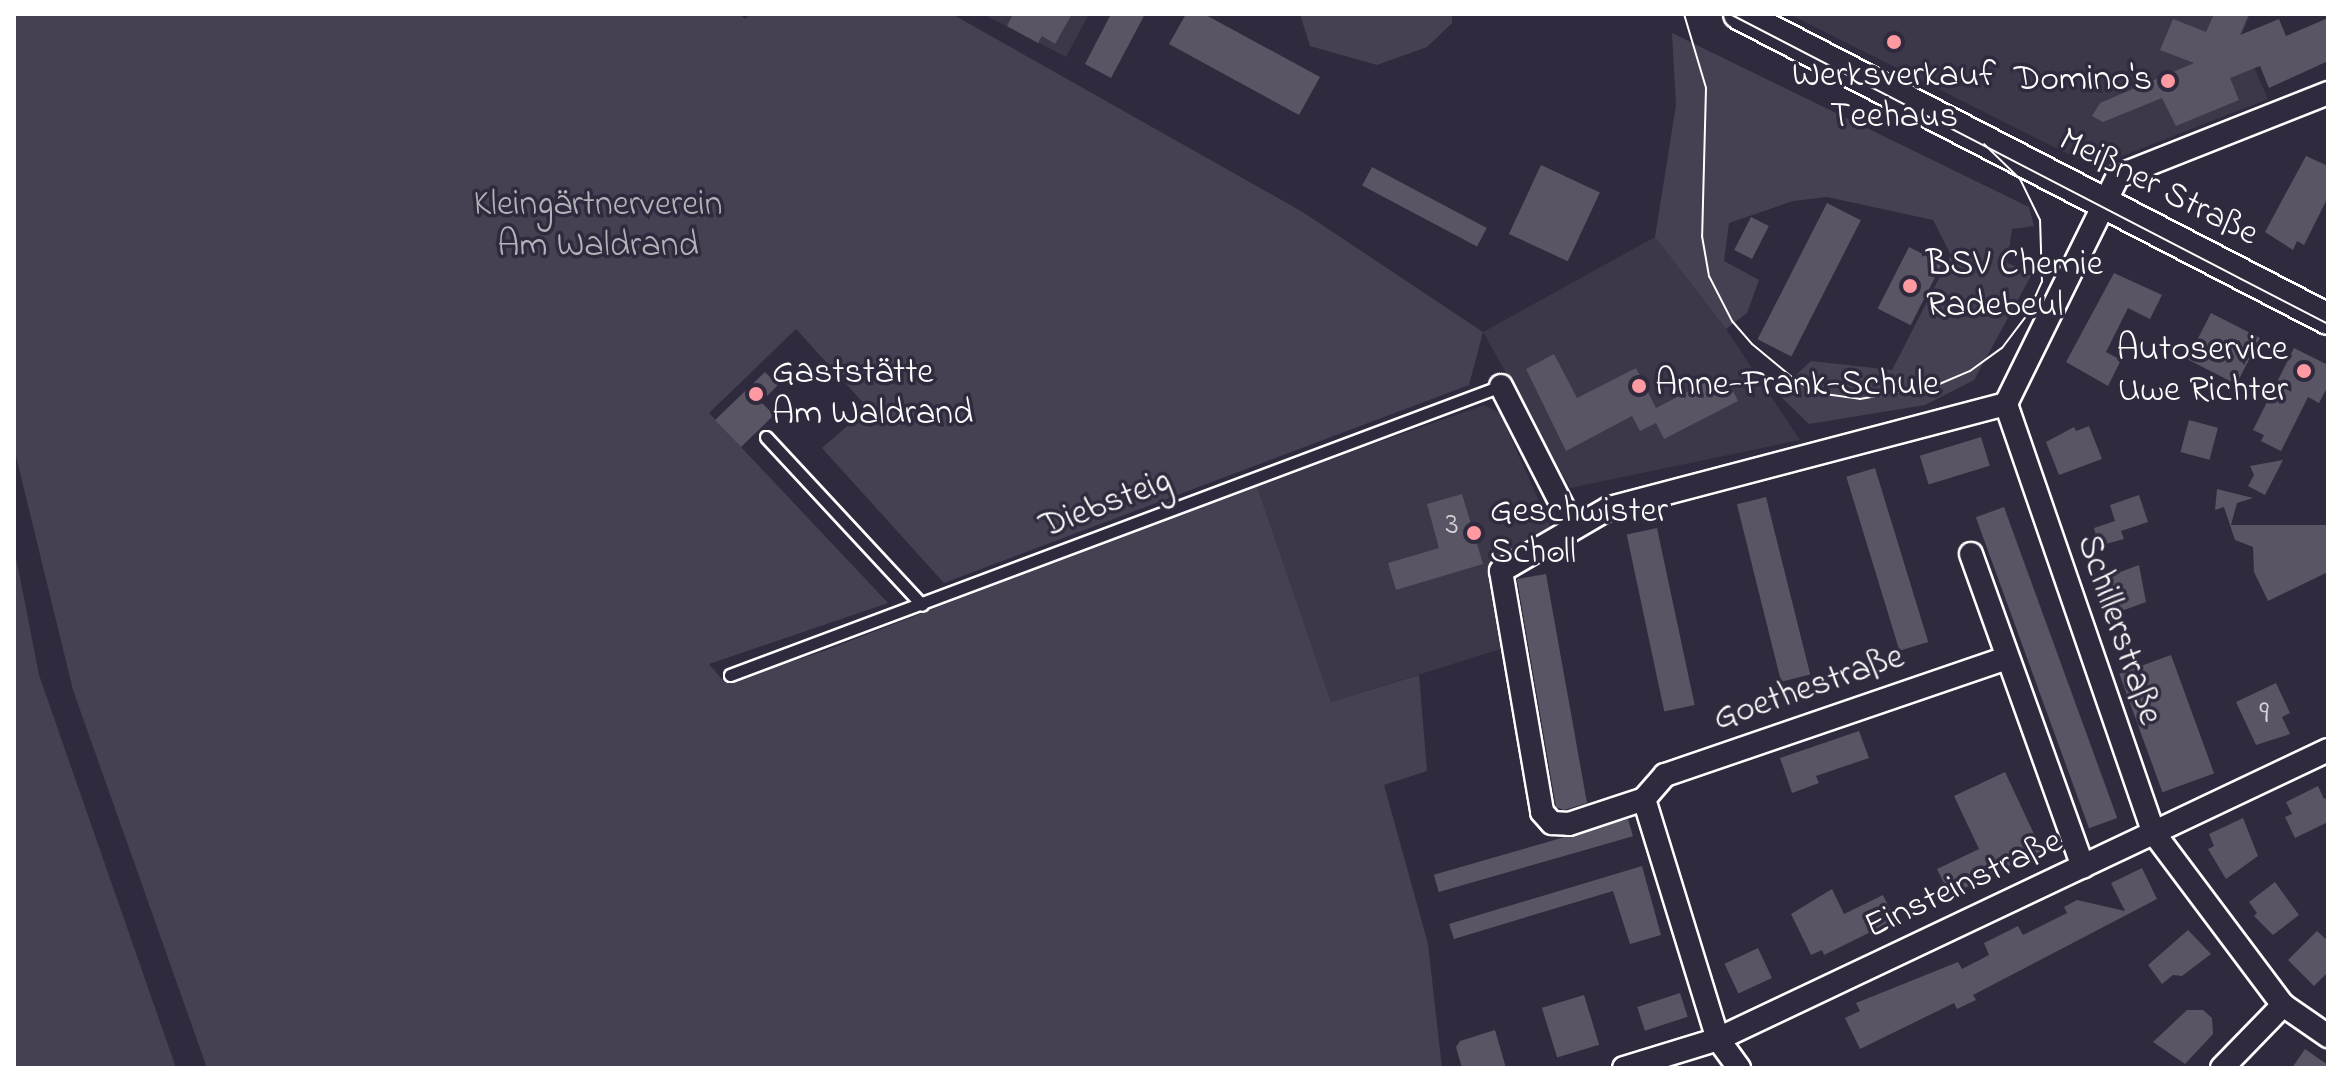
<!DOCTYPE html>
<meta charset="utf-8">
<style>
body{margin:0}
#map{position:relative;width:2342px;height:1082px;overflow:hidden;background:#2f2a3d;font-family:"Indie Flower",sans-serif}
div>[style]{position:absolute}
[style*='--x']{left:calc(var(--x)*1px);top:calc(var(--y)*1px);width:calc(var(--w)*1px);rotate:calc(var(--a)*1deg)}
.built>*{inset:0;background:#3c3749}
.green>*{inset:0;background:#464152}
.building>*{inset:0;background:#595564;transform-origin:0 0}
.roads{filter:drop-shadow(2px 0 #fff) drop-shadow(-2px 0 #fff) drop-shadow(0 2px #fff) drop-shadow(0 -2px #fff)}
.service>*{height:11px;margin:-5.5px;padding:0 5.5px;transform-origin:5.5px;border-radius:5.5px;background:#2f2a3d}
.minor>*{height:22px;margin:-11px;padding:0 11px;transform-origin:11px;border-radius:11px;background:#2f2a3d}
.secondary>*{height:30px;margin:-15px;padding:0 15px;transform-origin:15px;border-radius:15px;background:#2f2a3d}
.tram>*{height:2px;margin:-1px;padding:0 1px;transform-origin:1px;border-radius:1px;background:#fff}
.dots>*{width:22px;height:22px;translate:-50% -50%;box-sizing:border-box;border:4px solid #2f2a3d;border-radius:50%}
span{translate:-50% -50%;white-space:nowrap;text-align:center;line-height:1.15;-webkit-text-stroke:7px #2f2a3d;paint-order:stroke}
.number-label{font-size:32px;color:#d6d4d8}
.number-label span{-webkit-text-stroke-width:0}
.poi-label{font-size:36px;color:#fff}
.right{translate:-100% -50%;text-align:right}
.left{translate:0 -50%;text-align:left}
.street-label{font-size:36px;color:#fff}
.park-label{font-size:36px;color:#b5b3ba}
.frame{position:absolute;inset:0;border:16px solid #fff;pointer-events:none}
</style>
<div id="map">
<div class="built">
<i style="clip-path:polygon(983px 14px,1089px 14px,1066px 57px)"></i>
<i style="clip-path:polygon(1789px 14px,2250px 14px,2241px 37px,2268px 99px,2094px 167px)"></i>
<i style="clip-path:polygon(1655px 237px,1726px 329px,1800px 440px,1570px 488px,1483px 332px)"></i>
<i style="clip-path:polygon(1484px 405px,1500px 413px,1551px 528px,1495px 564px,1504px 648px,1331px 702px,1256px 485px)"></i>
</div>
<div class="green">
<i style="clip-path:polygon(14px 14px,740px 14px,745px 19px,751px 14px,952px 14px,1301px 211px,1483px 332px,1469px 385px,944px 583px,822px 448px,868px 408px,796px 329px,709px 413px,888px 603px,709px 664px,725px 683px,824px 651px,1256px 484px,1331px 702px,1419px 675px,1427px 771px,1384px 785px,1428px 944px,1442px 1068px,207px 1068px,73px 690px,14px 448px)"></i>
<i style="clip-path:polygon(1300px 14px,1452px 14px,1452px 23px,1427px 47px,1377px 65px,1310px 46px)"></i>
<i style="clip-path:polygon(1672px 33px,2029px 207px,2034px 226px,2012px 229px,2007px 263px,2033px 272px,1974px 380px,1925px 405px,1809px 424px,1777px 393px,1811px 361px,1892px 370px,1951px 255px,1933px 220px,1827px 197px,1793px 201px,1729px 223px,1724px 261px,1759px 280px,1747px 313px,1726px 329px,1655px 237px,1676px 105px)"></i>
<i style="clip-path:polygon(14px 547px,39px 675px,176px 1068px,14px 1068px)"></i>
</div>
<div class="building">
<i style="clip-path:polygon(1013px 14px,1072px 14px,1055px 44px,1042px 36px,1038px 43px,1007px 26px)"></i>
<i style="clip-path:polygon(1111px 14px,1145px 14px,1111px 78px,1085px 64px)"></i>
<i style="clip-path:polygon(1186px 14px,1204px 14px,1320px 77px,1299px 115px,1169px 44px)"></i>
<i style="clip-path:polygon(2214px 14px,2249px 14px,2240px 35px,2279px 19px,2286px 36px,2328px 18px,2328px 61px,2269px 88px,2260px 66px,2230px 78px,2239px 100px,2176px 126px,2162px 98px,2103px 122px,2092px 116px,2100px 103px,2194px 63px,2160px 50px,2173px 19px,2206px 32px)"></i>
<i style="clip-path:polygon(2306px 156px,2328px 166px,2328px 197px,2304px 245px,2297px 241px,2293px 250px,2265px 232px)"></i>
<i style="left:1541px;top:165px;width:65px;height:76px;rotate:25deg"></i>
<i style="left:1372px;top:167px;width:130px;height:21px;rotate:28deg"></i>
<i style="left:1827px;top:203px;width:38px;height:153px;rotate:27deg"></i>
<i style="left:1751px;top:217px;width:20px;height:37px;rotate:27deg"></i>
<i style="left:1909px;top:247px;width:37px;height:69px;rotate:27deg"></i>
<i style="clip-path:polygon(2114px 273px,2162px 295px,2150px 319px,2128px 308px,2106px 352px,2121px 360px,2108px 386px,2066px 362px)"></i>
<i style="left:2211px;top:313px;width:55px;height:52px;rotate:27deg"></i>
<i style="clip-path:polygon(2294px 348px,2328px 365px,2328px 386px,2319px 403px,2308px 397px,2281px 451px,2261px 441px,2264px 435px,2253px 430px)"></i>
<i style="clip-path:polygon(1554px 354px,1577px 398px,1636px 368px,1656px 408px,1724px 373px,1738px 401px,1664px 439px,1656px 423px,1640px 431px,1632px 416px,1566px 451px,1526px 369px)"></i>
<i style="clip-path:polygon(765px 372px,778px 385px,761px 402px,774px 415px,741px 447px,715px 420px)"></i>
<i style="left:2189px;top:420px;width:30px;height:33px;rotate:15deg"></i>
<i style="clip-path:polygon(2089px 426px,2102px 459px,2059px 475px,2046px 442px,2074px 427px,2076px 431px)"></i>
<i style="left:1981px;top:437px;width:30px;height:64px;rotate:73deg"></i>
<i style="clip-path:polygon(2283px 460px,2265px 495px,2248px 486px,2254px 475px,2250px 466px)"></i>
<i style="left:1875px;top:468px;width:182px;height:30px;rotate:73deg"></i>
<i style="clip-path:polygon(2217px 489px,2253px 498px,2237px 503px,2231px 525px,2328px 525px,2328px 572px,2268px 601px,2254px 572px,2253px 547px,2235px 540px,2224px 507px,2215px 510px)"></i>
<i style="clip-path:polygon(1462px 494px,1483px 564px,1396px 590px,1388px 563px,1439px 548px,1427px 504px)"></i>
<i style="clip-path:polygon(2139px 495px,2148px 522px,2121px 531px,2124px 539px,2099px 546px,2094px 528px,2115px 521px,2110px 505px)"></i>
<i style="left:1766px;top:497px;width:183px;height:30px;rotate:76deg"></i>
<i style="left:2004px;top:507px;width:331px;height:30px;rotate:70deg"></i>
<i style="left:1657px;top:528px;width:181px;height:31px;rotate:78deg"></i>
<i style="clip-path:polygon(2139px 565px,2146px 602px,2116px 613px,2111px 600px,2104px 603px,2096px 581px)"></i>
<i style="clip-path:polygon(1546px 574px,1587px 803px,1564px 810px,1556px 807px,1517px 579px)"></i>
<i style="left:2171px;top:655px;width:126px;height:55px;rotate:70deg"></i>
<i style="clip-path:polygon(2276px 683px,2290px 713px,2282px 717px,2290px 734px,2256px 745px,2236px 702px)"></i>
<i style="clip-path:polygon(1859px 731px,1869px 758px,1816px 776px,1819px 783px,1792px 793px,1780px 758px)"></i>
<i style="clip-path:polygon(2005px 772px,2042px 851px,1950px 895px,1937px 869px,1979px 849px,1954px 796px)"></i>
<i style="clip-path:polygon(2318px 786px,2324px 799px,2328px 797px,2328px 822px,2295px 838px,2285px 817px,2292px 814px,2286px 802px)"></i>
<i style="clip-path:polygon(2243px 818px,2258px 856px,2226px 879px,2208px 849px,2214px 846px,2209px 834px)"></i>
<i style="left:1628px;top:819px;width:18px;height:202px;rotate:74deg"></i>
<i style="clip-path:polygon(1642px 866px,1661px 935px,1630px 944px,1613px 891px,1454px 939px,1449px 924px)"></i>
<i style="clip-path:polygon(2142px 868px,2157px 899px,1973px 995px,1976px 1000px,1957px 1009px,1954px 1003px,1860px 1049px,1845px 1018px,1860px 1011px,1856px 1003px,1958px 962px,1962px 969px,1989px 955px,1984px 943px,2018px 926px,2023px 935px,2067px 913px,2064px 907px,2077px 900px,2125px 911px,2111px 883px)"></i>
<i style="clip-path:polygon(2275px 882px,2299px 915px,2273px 935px,2254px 916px,2257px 913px,2249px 902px)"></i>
<i style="clip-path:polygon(1832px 889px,1844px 914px,1883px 895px,1895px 920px,1824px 955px,1822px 950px,1811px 955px,1791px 914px)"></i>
<i style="clip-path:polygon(2188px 930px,2211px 954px,2182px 976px,2173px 975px,2162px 984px,2148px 965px)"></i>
<i style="clip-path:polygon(2317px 931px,2328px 941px,2328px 972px,2314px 986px,2288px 960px)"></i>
<i style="left:1758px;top:948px;width:33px;height:37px;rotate:65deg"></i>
<i style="left:1680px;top:993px;width:25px;height:45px;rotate:72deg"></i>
<i style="left:1584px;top:995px;width:52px;height:44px;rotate:73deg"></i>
<i style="clip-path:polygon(2187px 1010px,2203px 1010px,2212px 1018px,2213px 1034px,2185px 1064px,2153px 1042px)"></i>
<i style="clip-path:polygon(1495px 1030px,1506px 1068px,1462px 1068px,1456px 1047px,1460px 1041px)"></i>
<i style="clip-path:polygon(2305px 1049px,2328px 1065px,2328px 1068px,2292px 1068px)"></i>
</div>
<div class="roads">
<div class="service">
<i style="--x:766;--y:437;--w:229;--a:47.1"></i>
<i style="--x:730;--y:675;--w:823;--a:-20.55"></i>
</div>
<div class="minor">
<i style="--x:2328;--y:93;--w:226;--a:158.4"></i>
<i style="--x:2118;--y:176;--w:254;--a:116.2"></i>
<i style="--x:2006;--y:404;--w:453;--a:71"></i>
<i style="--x:2153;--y:832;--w:216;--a:53.1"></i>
<i style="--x:2283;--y:1005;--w:55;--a:34.6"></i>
<i style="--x:1501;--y:386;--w:156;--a:62.9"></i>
<i style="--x:2006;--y:404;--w:410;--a:165.3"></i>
<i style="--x:1609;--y:508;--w:125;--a:149.7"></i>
<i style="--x:1501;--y:571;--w:244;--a:80.3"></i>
<i style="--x:1542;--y:812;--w:15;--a:48"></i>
<i style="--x:1552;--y:823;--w:17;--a:3"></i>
<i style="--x:1569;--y:824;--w:79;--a:-18.4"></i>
<i style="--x:1644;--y:799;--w:32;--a:-49"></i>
<i style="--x:1665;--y:775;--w:361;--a:-18.9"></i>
<i style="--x:1971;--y:554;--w:332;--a:70.3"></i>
<i style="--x:1644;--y:799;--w:251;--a:72.9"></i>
<i style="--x:1718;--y:1039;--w:36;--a:54"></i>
<i style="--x:1624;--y:1068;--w:98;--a:-17.1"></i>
<i style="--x:1718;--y:1039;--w:675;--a:-25.35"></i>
<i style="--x:2222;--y:1068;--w:88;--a:-45.9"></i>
</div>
<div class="secondary">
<i style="--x:1739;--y:14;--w:663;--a:27.38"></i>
</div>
</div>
<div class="tram">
<i style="--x:1684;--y:14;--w:77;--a:73.4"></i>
<i style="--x:1706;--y:88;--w:148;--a:91.5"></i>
<i style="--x:1702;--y:236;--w:41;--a:80.1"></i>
<i style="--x:1709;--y:276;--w:51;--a:62.9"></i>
<i style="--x:1732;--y:321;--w:30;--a:49"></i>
<i style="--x:1752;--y:344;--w:60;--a:39.6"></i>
<i style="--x:1798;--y:382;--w:30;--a:24"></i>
<i style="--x:1825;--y:394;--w:35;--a:8"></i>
<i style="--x:1860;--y:399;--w:78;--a:-10.3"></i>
<i style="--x:1937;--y:385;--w:36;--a:-23"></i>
<i style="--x:1970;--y:371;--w:39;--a:-36"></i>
<i style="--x:2002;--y:348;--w:41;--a:-52.9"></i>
<i style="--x:2027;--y:315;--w:36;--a:-66"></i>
<i style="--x:2042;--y:282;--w:62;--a:-91.8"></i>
<i style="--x:2040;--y:220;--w:46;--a:-116"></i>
<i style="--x:2020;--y:179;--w:50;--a:-135.8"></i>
<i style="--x:1730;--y:14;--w:674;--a:27.4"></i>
</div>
<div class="dots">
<i style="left:1894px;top:42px;background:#ff9aa2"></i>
<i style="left:2168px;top:81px;background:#ff9aa2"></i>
<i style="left:1910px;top:286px;background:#ff9aa2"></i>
<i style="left:2304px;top:371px;background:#ff9aa2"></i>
<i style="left:1639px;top:386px;background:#ff9aa2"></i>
<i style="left:756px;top:394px;background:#ff9aa2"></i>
<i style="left:1474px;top:533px;background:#ff9aa2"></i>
</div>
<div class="number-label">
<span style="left:1452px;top:526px">3</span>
<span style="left:2264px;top:715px">9</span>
</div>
<div class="poi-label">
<span style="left:1894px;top:97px">Werksverkauf<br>Teehaus</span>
<span class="right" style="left:2152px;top:81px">Domino's</span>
<span class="left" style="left:1926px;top:286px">BSV Chemie<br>Radebeul</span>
<span class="right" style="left:2288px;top:371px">Autoservice<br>Uwe Richter</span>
<span class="left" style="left:772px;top:394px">Gaststätte<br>Am Waldrand</span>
<span class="left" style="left:1655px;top:386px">Anne-Frank-Schule</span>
<span class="left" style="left:1490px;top:533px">Geschwister<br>Scholl</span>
</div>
<div class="street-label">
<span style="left:2158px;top:188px;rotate:27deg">Meißner Straße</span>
<span style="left:1106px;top:505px;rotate:-21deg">Diebsteig</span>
<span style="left:2118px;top:630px;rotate:71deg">Schillerstraße</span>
<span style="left:1809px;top:689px;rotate:-19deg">Goethestraße</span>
<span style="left:1964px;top:885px;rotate:-25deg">Einsteinstraße</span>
</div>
<div class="park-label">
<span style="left:598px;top:226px">Kleingärtnerverein<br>Am Waldrand</span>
</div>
<div class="frame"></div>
</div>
